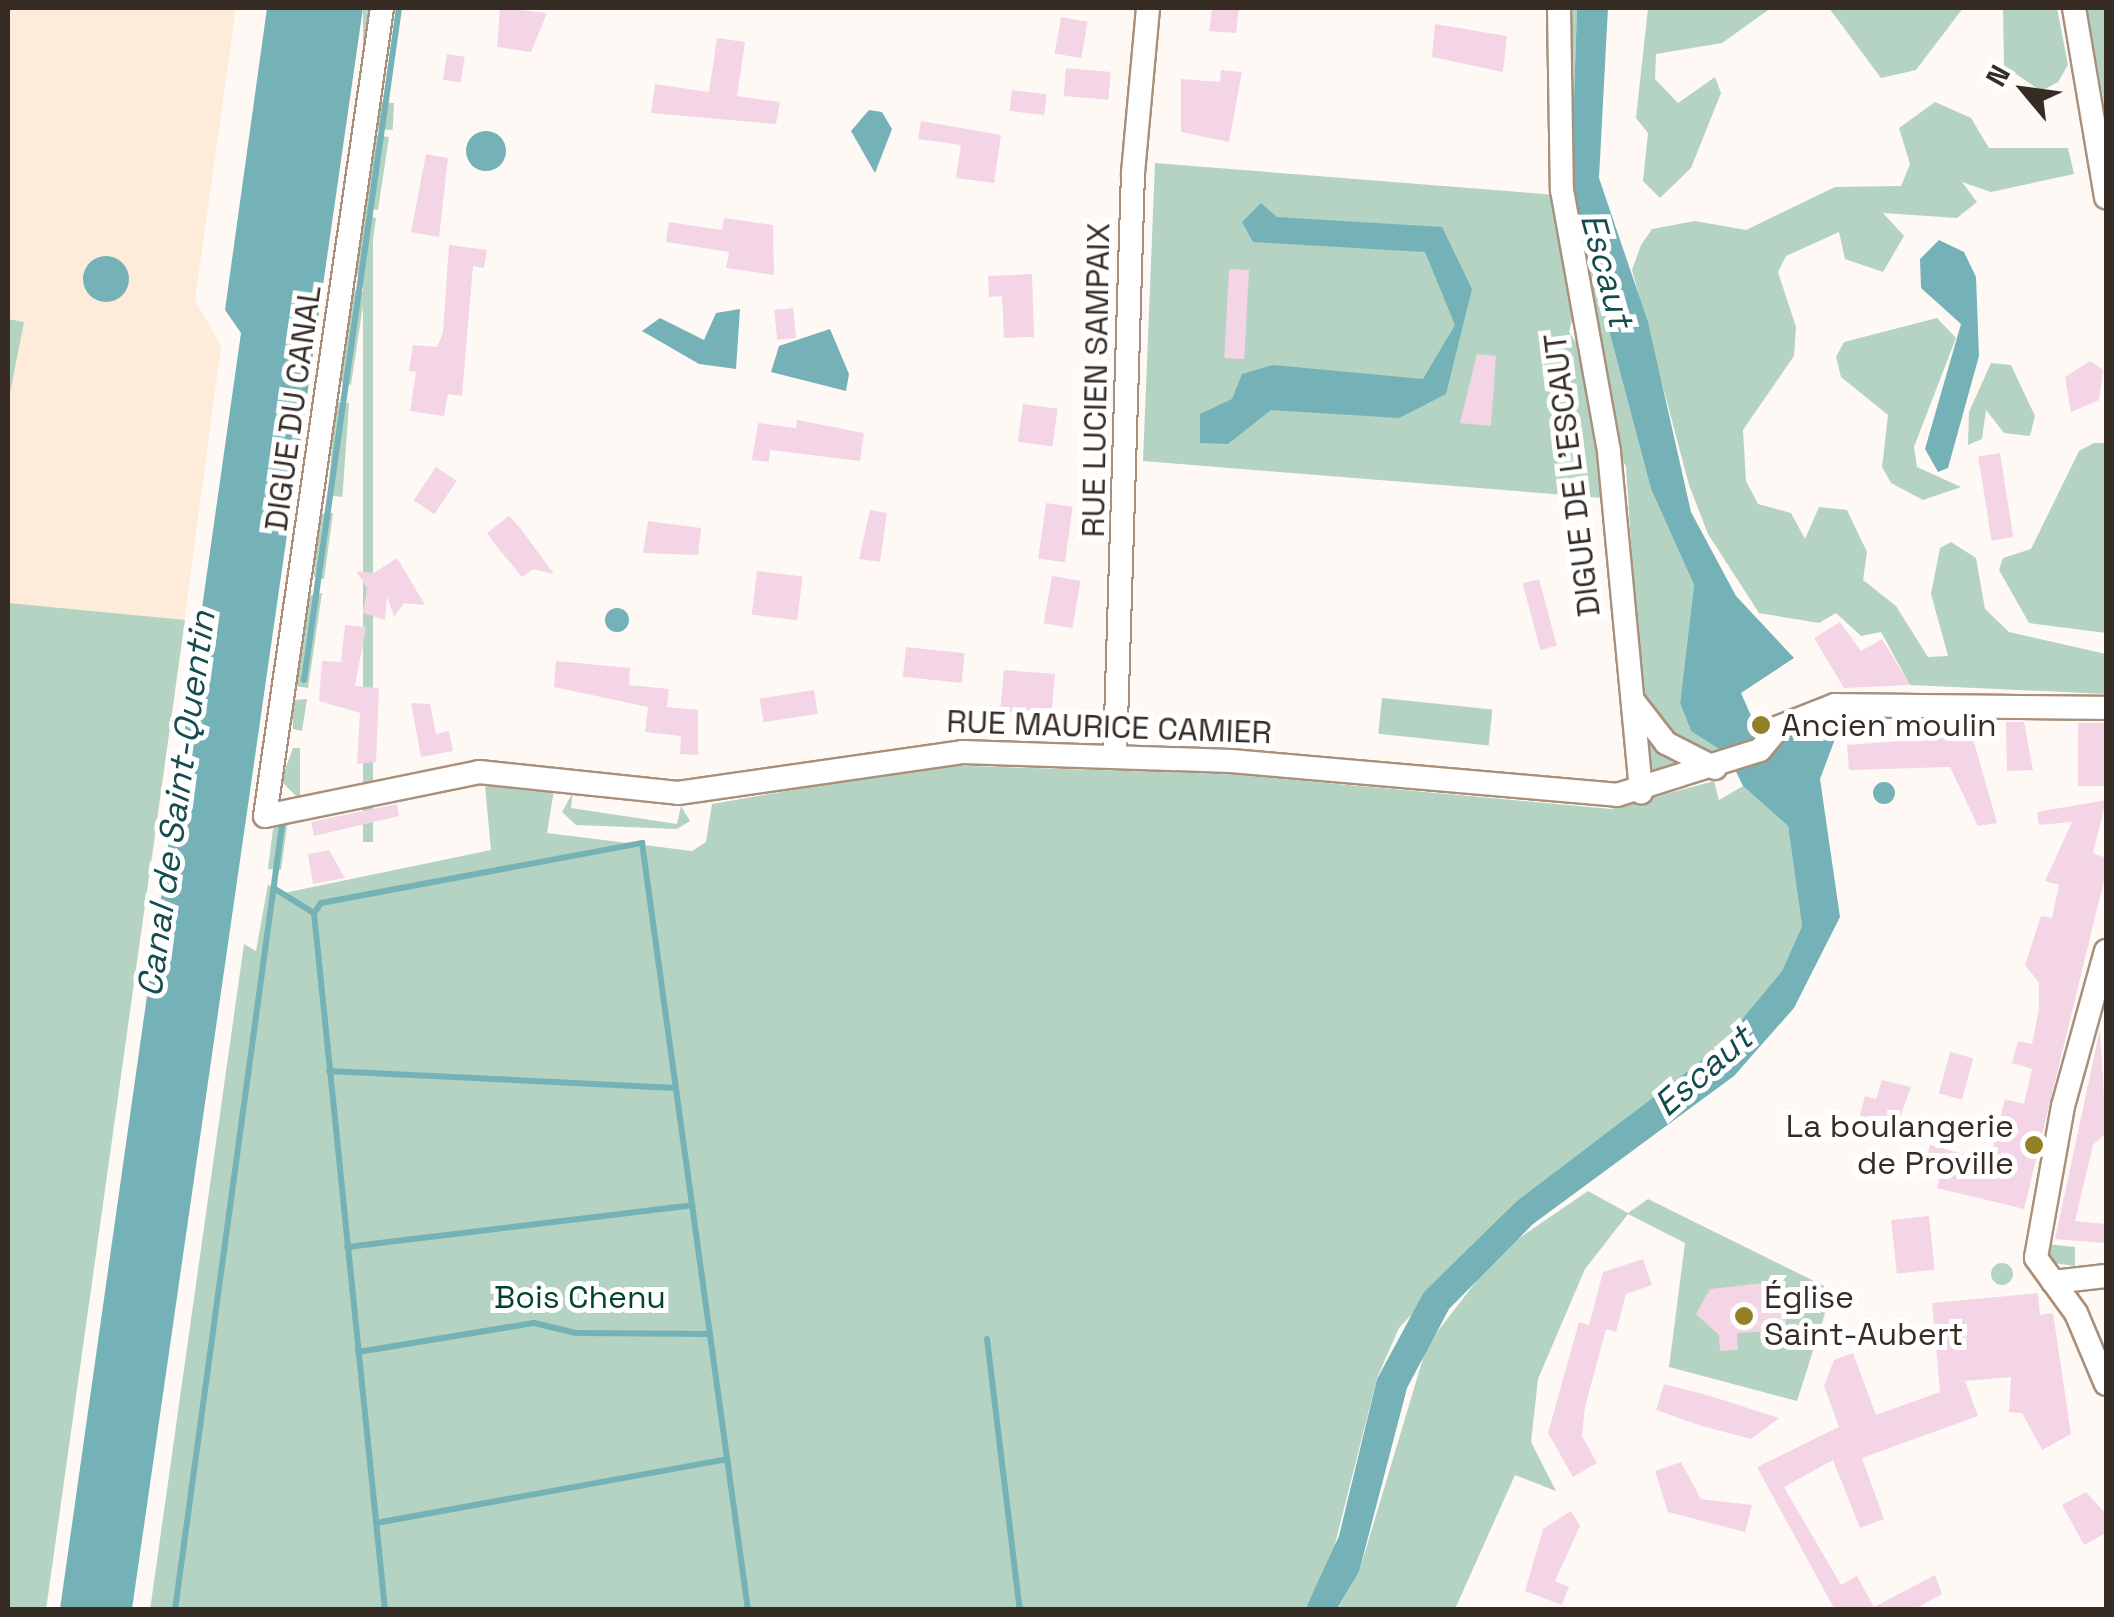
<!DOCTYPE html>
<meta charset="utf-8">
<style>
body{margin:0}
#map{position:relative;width:2114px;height:1617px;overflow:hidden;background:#fff9f5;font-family:"Space Grotesk",sans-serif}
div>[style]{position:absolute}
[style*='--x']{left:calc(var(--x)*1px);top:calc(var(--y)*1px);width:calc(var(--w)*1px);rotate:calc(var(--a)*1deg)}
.built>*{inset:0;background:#feebda}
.green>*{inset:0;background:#b4d3c2;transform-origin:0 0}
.round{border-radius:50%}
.water>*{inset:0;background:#74b2b7}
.stream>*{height:6px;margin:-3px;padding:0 3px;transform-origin:3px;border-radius:3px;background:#74b2b7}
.building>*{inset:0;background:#f3d5e6;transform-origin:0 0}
.roads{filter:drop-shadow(2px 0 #a8907c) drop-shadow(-2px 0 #a8907c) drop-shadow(0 2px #a8907c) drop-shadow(0 -2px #a8907c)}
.street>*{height:22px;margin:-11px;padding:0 11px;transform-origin:11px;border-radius:11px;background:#fff}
.dots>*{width:28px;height:28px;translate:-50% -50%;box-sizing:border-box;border:5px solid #fff;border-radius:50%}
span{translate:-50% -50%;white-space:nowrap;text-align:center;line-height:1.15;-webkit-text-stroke:10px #fff;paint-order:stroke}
.street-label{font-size:32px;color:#362c24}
.poi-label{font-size:32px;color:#362c24}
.left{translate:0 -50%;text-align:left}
.right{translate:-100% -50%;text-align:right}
.park-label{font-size:32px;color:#01442b}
.water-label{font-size:35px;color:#144c50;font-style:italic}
.frame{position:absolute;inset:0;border:10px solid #362c24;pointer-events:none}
.north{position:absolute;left:1974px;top:40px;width:100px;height:100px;-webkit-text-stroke:8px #fff;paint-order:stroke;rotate:299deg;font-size:28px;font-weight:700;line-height:40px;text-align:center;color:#362c24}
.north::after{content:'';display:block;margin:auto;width:35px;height:45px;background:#362c24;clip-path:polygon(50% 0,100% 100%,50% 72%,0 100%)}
</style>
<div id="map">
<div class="built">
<i style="clip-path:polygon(8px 8px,236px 8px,195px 300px,221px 346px,150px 877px,8px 863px)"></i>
</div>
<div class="green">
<i style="left:363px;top:8px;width:10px;height:834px"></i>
<i style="clip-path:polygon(1565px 8px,1577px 8px,1571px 187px,1651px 489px,1694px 585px,1680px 703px,1691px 731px,1728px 755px,1718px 757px,1687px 748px,1651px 713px,1640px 682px,1626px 466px,1615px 451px,1568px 202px)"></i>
<i style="clip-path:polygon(1648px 8px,1771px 8px,1722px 43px,1656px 54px,1655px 79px,1678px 103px,1715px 77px,1721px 93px,1691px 168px,1660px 198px,1643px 181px,1648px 133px,1636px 118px)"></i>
<i style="clip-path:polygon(1829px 8px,1963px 8px,1916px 70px,1881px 78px)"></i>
<i style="clip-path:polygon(2003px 8px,2057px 8px,2068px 65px,2058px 82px,2041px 91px,2004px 66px)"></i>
<i style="clip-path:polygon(2087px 8px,2106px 8px,2106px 117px,2104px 104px)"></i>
<i style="left:375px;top:102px;width:19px;height:27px;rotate:3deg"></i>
<i style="clip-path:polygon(1935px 102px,1971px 118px,1989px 148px,2068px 148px,2074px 174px,1991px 192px,1962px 182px,1977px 202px,1957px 218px,1883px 213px,1904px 236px,1883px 272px,1845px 259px,1839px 232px,1786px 256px,1778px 272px,1796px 327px,1794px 356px,1743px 430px,1746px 481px,1758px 504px,1791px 513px,1805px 539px,1819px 507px,1847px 510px,1867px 552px,1863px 580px,1896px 606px,1928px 657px,1948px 656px,1931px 594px,1940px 548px,1951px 542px,1976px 558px,1985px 609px,2009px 632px,2106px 654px,2106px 694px,1910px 685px,1881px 632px,1861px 636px,1836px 613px,1819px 623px,1759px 613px,1708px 534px,1689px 485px,1632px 270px,1641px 245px,1652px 229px,1695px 221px,1746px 230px,1835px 187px,1901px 186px,1910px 164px,1899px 128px)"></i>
<i style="clip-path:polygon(369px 134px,389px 137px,378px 210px,363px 207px)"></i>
<i style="clip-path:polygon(1155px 163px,1556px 195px,1575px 309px,1569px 332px,1581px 351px,1603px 498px,1143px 461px)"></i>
<i style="clip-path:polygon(361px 216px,376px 218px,368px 276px,350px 273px)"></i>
<i style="clip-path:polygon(348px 289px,365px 292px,351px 385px,337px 381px)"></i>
<i style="clip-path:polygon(1937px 318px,1956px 338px,1914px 447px,1917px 467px,1961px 487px,1923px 500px,1891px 483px,1882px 467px,1888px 415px,1841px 377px,1836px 357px,1844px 342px)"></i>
<i style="clip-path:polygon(8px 319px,24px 322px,8px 403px)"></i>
<i style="clip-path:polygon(1991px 363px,2011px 365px,2035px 416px,2030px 436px,2004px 433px,1986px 410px,1982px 439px,1968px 445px,1969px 412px)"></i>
<i style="left:335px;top:402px;width:14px;height:94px;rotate:4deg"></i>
<i style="clip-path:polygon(2094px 443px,2106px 443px,2106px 633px,2029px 623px,1999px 570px,2003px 558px,2031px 549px,2079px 451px)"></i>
<i style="clip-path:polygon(333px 513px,324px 579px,314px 577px,319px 514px)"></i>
<i style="clip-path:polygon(322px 593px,308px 688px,296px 686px,305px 596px)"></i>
<i style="clip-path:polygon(8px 603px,185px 620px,46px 1610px,8px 1609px)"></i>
<i style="left:1382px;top:698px;width:111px;height:36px;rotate:6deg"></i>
<i style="clip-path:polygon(307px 699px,302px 731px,293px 729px,292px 700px)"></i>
<i style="clip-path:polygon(1644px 733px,1677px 759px,1679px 766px,1651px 774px)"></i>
<i style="clip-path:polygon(293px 748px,300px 748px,300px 798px,486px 759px,496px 764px,301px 801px,281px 781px)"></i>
<i style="clip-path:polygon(937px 765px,1229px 774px,1611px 809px,1714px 781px,1719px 800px,1743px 786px,1788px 826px,1802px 926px,1782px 971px,1718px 1048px,1518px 1200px,1399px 1328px,1377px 1378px,1331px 1560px,1305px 1609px,150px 1610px,244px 944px,256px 951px,268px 884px,279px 894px,491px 850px,485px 786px,554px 790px,547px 833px,692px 851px,706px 842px,712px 804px)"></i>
<i style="clip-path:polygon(573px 792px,571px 808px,677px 824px,681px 806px,690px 821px,677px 829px,576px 825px,562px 812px)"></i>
<i style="clip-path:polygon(288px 820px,281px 870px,268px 869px,273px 829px)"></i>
<i style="clip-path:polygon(1588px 1191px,1628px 1213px,1648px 1199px,1824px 1286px,1827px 1307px,1797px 1401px,1669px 1367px,1685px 1243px,1628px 1214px,1585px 1269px,1538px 1379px,1531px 1442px,1556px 1491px,1515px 1475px,1455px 1609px,1337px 1610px,1359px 1572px,1427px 1345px,1499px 1252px)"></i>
<i style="clip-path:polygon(2046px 1244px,2075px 1247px,2075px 1266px,2053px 1263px)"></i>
<i class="round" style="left:1991px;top:1263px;width:22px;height:22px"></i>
</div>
<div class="water">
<i style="clip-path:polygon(267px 8px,363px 8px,132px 1609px,60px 1609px,241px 333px,225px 310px)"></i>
<i style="clip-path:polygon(1577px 8px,1608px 8px,1599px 178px,1648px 322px,1691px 512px,1736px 596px,1794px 658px,1741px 693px,1760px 736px,1809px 735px,1828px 720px,1838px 731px,1820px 779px,1840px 917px,1794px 1008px,1734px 1076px,1533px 1224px,1449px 1309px,1407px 1388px,1359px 1572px,1337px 1609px,1305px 1610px,1339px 1536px,1377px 1379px,1424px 1292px,1518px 1200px,1718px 1048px,1782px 971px,1802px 926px,1788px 826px,1743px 786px,1728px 755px,1691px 731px,1680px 703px,1694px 585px,1651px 489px,1571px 187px)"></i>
<i style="clip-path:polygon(869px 110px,882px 112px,892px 129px,875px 173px,851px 131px)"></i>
<i class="round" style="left:466px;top:131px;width:40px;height:40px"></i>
<i style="clip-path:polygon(1261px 203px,1277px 217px,1442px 227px,1472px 289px,1446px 394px,1399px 418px,1271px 410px,1228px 444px,1200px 443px,1200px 414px,1232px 399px,1242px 374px,1273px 365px,1423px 379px,1455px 325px,1425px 252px,1253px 242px,1242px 222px)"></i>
<i style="clip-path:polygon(1939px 240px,1964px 252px,1976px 277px,1979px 356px,1948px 468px,1938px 472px,1925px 449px,1961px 324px,1921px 288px,1920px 259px)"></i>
<i class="round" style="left:83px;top:256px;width:46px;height:46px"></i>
<i style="clip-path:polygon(740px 309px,736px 369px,699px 364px,642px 331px,660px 318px,704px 340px,716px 313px)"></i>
<i style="clip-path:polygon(830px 329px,849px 374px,846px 391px,771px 372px,779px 346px)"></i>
<i class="round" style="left:605px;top:608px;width:24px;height:24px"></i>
<i class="round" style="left:1873px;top:782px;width:22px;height:22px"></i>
</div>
<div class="stream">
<i style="--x:304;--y:680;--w:679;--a:-81.95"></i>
<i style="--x:275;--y:889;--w:46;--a:31.6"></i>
<i style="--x:314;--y:913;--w:701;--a:84.18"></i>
<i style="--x:314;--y:913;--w:12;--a:-55"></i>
<i style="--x:321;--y:903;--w:327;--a:-10.6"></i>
<i style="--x:642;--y:843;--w:774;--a:82.13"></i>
<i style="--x:329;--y:1071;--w:347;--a:2.8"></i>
<i style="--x:347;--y:1247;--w:348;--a:-6.9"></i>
<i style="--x:987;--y:1339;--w:273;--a:83.1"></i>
<i style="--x:358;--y:1352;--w:178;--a:-9.4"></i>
<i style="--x:534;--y:1323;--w:43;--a:13.4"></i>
<i style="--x:576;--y:1333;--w:134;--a:0.4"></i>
<i style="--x:376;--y:1523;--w:357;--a:-10.3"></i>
<i style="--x:175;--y:1610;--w:791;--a:-82.23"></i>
</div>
<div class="building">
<i style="clip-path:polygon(500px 8px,547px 13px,531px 52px,497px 47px)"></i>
<i style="clip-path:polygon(1212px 8px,1239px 8px,1236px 33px,1209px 31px)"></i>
<i style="left:1061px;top:17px;width:27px;height:37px;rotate:10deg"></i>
<i style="clip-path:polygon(1435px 24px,1507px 36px,1503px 72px,1432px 57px)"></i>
<i style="clip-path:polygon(717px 38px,745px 42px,737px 96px,780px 102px,776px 124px,651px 113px,655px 84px,709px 92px)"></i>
<i style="left:447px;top:54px;width:18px;height:26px;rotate:9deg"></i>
<i style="left:1066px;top:68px;width:45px;height:28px;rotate:5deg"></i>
<i style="clip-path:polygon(1221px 70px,1242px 72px,1229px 142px,1181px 132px,1181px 79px,1220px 82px)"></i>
<i style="left:1012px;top:90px;width:35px;height:21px;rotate:7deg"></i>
<i style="clip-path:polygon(921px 121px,1001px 135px,994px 183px,956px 178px,961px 145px,918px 139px)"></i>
<i style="clip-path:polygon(426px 154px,448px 158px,439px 237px,411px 232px)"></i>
<i style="clip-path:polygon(724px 218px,773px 225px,774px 275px,726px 268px,729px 252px,666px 242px,669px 222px,722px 230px)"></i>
<i style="clip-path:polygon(449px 245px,487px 250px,484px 268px,473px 266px,462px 396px,448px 394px,444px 416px,410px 411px,416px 372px,409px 371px,413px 345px,437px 347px,443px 333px)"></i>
<i style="left:1229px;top:269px;width:20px;height:89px;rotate:3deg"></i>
<i style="clip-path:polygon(1032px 274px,1034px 337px,1004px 338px,1002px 296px,989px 297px,988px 276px)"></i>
<i style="left:793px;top:308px;width:30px;height:19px;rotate:84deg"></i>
<i style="clip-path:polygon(1477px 354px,1496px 356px,1491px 426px,1460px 423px)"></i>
<i style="clip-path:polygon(2090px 361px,2103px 370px,2099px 400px,2071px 412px,2065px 377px)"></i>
<i style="left:1023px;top:404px;width:35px;height:38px;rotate:8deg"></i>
<i style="clip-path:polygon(797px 420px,864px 433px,860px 461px,770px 450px,769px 462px,752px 460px,758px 423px,796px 428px)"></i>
<i style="left:2000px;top:453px;width:85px;height:22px;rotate:81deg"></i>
<i style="left:436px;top:467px;width:25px;height:40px;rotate:34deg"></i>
<i style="left:1046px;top:503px;width:27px;height:56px;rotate:8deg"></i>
<i style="clip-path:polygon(870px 510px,887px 513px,880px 562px,859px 559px)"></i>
<i style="clip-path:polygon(509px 516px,521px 529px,554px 574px,533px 569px,522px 577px,498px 548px,487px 533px)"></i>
<i style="clip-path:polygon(648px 521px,701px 528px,698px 555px,643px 553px)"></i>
<i style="clip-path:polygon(397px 558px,425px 605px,404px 603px,394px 617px,387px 596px,385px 620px,363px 613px,367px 588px,356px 571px,374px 573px)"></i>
<i style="left:757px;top:571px;width:46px;height:44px;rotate:7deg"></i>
<i style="left:1052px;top:576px;width:29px;height:48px;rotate:10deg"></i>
<i style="left:1539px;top:579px;width:69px;height:17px;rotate:75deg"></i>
<i style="clip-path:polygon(1840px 622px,1861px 651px,1882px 639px,1910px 685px,1844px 688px,1814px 638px)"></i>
<i style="clip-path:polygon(345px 625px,366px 627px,355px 686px,379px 688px,376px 762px,357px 764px,360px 713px,319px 701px,322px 661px,341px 662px)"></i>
<i style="left:906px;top:647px;width:59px;height:30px;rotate:6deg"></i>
<i style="clip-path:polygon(556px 661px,630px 668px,629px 685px,669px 689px,667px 707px,698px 710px,698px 755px,680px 754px,681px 736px,645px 732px,648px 707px,554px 687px)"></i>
<i style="clip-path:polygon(1004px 670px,1055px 674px,1052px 708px,1000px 713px)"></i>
<i style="left:814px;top:690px;width:24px;height:55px;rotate:81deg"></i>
<i style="clip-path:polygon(411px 703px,430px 704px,436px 734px,449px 731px,453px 751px,421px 757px)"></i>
<i style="clip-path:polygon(1950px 721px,1968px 721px,1997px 823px,1978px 826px,1950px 767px,1849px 770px,1847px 745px,1954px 737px)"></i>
<i style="clip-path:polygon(2006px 722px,2024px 722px,2033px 770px,2007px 771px)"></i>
<i style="left:2078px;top:723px;width:28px;height:63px"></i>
<i style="clip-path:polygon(2106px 800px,2093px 853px,2106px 858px,2106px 872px,2024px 1209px,1937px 1188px,1940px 1177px,1925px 1165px,1930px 1145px,1990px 1161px,2005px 1099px,2024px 1104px,2032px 1069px,2012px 1063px,2018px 1041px,2032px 1044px,2039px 1009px,2039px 983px,2025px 965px,2041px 916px,2052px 918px,2059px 885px,2045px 881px,2072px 822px,2039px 825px,2037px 812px)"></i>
<i style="clip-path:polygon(397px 804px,399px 816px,314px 836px,311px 822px)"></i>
<i style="clip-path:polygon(329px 850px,345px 878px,313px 884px,308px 854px)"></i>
<i style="clip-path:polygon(2100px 1029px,2106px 1133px,2093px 1145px,2075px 1221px,2106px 1224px,2106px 1243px,2055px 1239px)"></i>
<i style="left:1950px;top:1052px;width:24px;height:43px;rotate:15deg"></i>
<i style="clip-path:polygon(1882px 1080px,1911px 1087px,1892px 1139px,1856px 1130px,1865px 1096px,1876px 1099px)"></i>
<i style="left:1929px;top:1216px;width:54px;height:38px;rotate:84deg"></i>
<i style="clip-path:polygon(1643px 1259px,1652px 1285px,1626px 1294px,1616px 1332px,1606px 1329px,1585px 1407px,1582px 1436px,1597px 1463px,1573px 1477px,1548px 1433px,1579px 1322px,1589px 1325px,1603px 1272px)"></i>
<i style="clip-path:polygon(1781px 1281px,1784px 1294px,1801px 1296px,1801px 1314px,1786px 1315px,1786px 1330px,1737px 1333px,1738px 1350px,1720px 1351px,1719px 1335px,1696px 1314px,1710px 1289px)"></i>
<i style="clip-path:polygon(2038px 1293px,2040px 1315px,2053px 1313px,2071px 1434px,2042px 1450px,2022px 1413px,2009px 1412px,2011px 1377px,1965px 1381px,1978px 1416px,1862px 1458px,1884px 1519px,1860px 1528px,1833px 1460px,1784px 1487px,1841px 1585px,1857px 1576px,1874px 1607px,1935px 1575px,1942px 1594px,1913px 1610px,1835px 1610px,1757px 1467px,1839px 1427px,1824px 1386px,1834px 1360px,1853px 1353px,1876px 1415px,1940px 1392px,1932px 1303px)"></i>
<i style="clip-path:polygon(1664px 1384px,1710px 1396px,1779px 1418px,1751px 1439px,1702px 1426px,1656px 1410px)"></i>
<i style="clip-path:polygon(1681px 1462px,1701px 1499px,1752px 1505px,1745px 1532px,1668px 1512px,1655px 1471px)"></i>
<i style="clip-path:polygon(2086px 1492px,2106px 1514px,2106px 1533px,2084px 1545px,2062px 1505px)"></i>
<i style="clip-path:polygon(1571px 1511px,1580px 1526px,1555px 1581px,1569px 1587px,1562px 1605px,1525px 1591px,1543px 1529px)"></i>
</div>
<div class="roads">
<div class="street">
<i style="--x:382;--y:8;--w:816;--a:98.24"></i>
<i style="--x:265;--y:816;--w:218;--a:-11.6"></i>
<i style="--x:479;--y:772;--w:200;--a:6"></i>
<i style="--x:678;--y:793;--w:287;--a:-8.2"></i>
<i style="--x:962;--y:752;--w:269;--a:1.9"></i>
<i style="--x:1231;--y:761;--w:387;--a:5"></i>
<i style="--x:1617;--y:795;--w:150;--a:-17.5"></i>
<i style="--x:1760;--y:750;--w:30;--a:-50"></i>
<i style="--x:1779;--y:727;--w:60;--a:-21.4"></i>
<i style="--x:1835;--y:705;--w:271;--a:0.6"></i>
<i style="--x:1559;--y:8;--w:182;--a:89.1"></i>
<i style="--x:1562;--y:190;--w:266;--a:79.8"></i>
<i style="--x:1609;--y:452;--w:342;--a:84.6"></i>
<i style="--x:2074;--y:8;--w:192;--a:80.4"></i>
<i style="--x:1635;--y:703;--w:51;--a:52.2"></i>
<i style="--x:1666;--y:743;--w:55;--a:27"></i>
<i style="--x:1115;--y:755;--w:582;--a:-88.23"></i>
<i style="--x:1133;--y:173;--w:166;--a:-84.8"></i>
<i style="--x:2106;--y:951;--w:161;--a:105.5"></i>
<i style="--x:2063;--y:1106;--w:154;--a:100.1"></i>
<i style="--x:2036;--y:1258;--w:68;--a:54"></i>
<i style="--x:2076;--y:1313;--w:77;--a:67.1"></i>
<i style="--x:2053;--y:1282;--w:53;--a:-6.5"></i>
</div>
</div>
<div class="dots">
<i style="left:1761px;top:725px;background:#938027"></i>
<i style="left:2034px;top:1145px;background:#938027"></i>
<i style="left:1744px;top:1316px;background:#938027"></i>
</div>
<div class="street-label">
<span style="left:1096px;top:380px;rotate:-89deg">RUE LUCIEN SAMPAIX</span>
<span style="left:293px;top:408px;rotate:-82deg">DIGUE DU CANAL</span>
<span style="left:1572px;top:475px;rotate:-97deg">DIGUE DE L'ESCAUT</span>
<span style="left:1109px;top:727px;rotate:2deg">RUE MAURICE CAMIER</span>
</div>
<div class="poi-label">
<span class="left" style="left:1781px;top:725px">Ancien moulin</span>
<span class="right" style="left:2014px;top:1145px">La boulangerie<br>de Proville</span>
<span class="left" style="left:1764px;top:1316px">Église<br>Saint-Aubert</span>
</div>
<div class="park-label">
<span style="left:580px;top:1297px">Bois Chenu</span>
</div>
<div class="water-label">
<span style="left:1607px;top:270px;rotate:75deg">Escaut</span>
<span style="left:176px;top:804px;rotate:-82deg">Canal de Saint-Quentin</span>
<span style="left:1703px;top:1071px;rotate:-41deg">Escaut</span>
</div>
<div class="frame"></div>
<div class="north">N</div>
</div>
